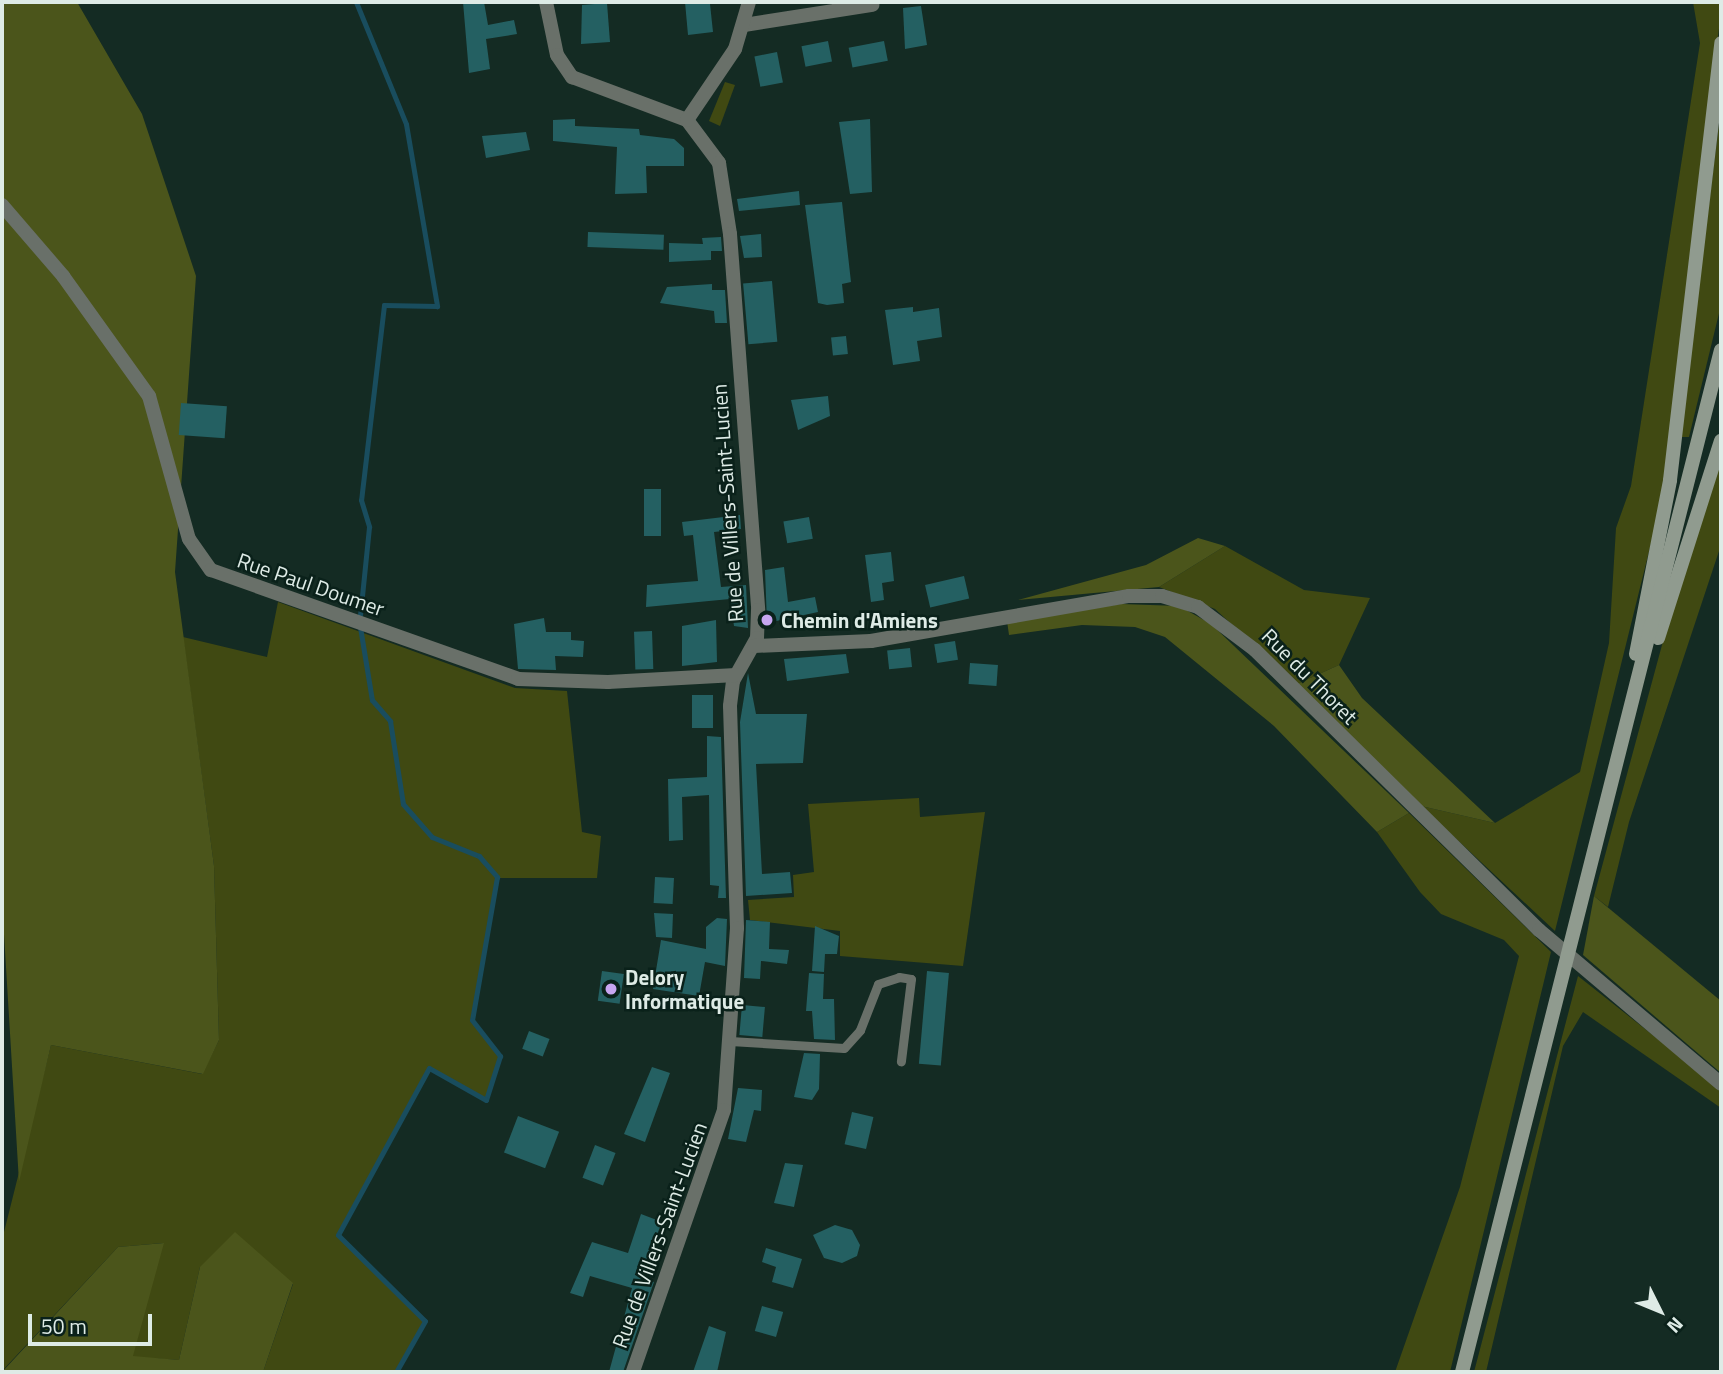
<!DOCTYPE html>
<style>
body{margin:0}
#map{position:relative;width:1723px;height:1374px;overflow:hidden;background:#142b23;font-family:"Titillium Web",sans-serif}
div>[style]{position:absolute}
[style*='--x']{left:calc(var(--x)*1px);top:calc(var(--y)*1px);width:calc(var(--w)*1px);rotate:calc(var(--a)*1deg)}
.green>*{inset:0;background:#404912}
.forest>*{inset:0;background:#4b551b}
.stream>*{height:5px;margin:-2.5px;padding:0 2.5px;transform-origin:2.5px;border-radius:2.5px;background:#194d5e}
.building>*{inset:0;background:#246062;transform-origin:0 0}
.lane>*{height:9px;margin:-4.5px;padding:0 4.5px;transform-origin:4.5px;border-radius:4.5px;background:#697069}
.street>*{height:14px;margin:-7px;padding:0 7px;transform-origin:7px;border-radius:7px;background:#697069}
.secondary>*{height:14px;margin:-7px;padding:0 7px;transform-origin:7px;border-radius:7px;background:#909b8f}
.dots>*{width:19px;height:19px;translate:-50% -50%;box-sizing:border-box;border:4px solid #0a211a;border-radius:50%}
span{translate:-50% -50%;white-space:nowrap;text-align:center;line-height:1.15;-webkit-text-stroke:5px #0a211a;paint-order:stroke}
.street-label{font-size:21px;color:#deebe6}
.poi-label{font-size:21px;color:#deebe6;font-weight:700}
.left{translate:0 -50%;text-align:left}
.frame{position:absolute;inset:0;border:4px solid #deebe6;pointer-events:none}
.north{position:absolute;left:1625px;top:1276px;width:70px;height:70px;-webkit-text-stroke:5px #0a211a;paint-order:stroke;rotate:133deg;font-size:19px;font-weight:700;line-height:28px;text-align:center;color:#deebe6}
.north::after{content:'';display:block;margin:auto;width:24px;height:32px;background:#deebe6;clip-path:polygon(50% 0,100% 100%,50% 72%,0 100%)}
.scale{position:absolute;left:28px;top:1314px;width:124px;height:32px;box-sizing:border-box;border:4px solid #deebe6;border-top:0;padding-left:9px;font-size:21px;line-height:24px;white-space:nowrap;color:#deebe6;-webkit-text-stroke:5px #0a211a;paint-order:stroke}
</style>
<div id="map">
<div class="green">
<i style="clip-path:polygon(1693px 2px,1721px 2px,1721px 12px,1661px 503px,1555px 931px,1421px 806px,1495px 823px,1580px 772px,1609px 643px,1616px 528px,1631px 486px,1700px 43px)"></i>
<i style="clip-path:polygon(725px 82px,735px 85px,720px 126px,709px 121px)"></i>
<i style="clip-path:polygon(1721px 108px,1721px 305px,1689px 437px,1680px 437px)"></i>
<i style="clip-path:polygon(1721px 459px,1721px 545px,1629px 822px,1608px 907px,1594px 896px,1685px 560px)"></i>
<i style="clip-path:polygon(1225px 546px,1304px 590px,1370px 598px,1339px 665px,1297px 684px,1215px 609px,1159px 587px)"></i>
<i style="clip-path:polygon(278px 602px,515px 688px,567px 691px,582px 832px,601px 836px,597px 878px,497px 878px,472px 1020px,500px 1056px,486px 1100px,429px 1069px,338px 1235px,425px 1321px,396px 1372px,263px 1372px,293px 1284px,200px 1267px,179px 1360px,132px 1357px,163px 1243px,118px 1247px,2px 1371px,2px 1240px,51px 1045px,202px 1074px,219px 1040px,214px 866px,183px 637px,267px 657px)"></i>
<i style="clip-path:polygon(919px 798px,920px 817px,985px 812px,963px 966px,840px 956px,840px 931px,750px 920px,748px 900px,794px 897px,793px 875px,814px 872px,808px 804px)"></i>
<i style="clip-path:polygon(1409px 813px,1551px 952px,1450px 1372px,1395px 1372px,1460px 1187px,1519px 956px,1504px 940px,1441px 914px,1420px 892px,1377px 832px)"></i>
<i style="clip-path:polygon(1578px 976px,1721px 1089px,1721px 1108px,1583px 1012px,1563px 1046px,1486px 1372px,1474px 1372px)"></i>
</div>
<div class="forest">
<i style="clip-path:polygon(2px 2px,77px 2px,142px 114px,196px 276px,175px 572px,214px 866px,219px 1040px,203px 1074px,51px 1045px,19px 1182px,2px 901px)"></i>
<i style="clip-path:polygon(1198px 538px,1225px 546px,1159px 587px,1018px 600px,1146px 565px)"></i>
<i style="clip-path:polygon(1121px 604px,1179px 606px,1211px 624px,1409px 813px,1377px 832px,1274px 726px,1165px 637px,1135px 627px,1082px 625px,1009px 635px,1007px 621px)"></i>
<i style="clip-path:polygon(1339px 665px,1362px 698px,1495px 823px,1421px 806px,1297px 684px)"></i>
<i style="clip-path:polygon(1594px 896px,1721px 1001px,1721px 1073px,1583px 955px)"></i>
<i style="clip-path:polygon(235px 1232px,293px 1283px,263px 1372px,2px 1372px,118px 1247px,164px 1243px,133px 1356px,179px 1360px,200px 1267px)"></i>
</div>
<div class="stream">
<i style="--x:356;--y:2;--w:132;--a:67.7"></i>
<i style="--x:406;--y:124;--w:185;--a:80.3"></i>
<i style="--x:437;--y:306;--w:53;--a:-178.9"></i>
<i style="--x:384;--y:305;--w:196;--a:96.7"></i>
<i style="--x:361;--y:500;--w:28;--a:73"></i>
<i style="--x:369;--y:527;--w:88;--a:95.8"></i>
<i style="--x:360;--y:627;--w:74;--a:80.7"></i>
<i style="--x:372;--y:700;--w:28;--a:49"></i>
<i style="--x:390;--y:721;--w:84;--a:81.1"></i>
<i style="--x:403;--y:804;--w:44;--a:48.7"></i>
<i style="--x:432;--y:837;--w:51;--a:22"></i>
<i style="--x:479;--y:856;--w:28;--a:49"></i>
<i style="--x:497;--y:877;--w:145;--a:99.9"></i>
<i style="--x:472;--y:1020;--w:46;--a:52.1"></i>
<i style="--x:500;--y:1056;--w:46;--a:107.7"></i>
<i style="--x:486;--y:1100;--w:65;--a:-150.7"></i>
<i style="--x:429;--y:1068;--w:190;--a:118.6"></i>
<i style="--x:338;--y:1235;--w:122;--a:44.7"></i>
<i style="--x:425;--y:1321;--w:59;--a:119.6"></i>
</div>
<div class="building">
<i style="clip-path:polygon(463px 2px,484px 2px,488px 25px,514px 20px,517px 34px,486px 39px,490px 69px,469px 73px)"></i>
<i style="clip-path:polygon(685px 2px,710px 4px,713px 32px,688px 35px)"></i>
<i style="clip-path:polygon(607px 3px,610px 42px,581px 44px,582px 5px)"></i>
<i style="clip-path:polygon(921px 6px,927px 45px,905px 49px,903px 8px)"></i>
<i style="left:828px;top:41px;width:21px;height:27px;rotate:79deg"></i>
<i style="left:884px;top:41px;width:20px;height:36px;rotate:79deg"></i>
<i style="left:777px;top:52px;width:31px;height:23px;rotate:79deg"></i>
<i style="clip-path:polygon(575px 119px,575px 126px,639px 129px,640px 135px,674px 139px,684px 148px,684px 166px,646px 166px,647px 193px,615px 194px,617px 147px,553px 141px,553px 120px)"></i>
<i style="clip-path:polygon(870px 119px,872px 192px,850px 194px,839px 122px)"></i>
<i style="clip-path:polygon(526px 132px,530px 150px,486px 158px,482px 136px)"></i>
<i style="clip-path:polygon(799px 191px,800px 205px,739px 211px,737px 199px)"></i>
<i style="clip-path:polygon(842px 202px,851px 282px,842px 284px,844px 303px,827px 305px,818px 303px,805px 205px)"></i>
<i style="left:588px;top:232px;width:76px;height:15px;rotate:2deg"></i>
<i style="clip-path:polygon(761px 234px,762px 257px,744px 258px,740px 236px)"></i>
<i style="clip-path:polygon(721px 237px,722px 251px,711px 251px,711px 260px,669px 262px,669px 243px,703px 244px,702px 238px)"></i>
<i style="left:772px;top:281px;width:61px;height:29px;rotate:85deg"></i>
<i style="clip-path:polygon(712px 284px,712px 290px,725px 290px,727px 323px,715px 323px,714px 311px,660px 303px,667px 287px)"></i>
<i style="clip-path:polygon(913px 307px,913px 312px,939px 308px,942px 337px,917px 341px,920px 361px,893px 365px,885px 310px)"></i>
<i style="left:846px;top:336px;width:18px;height:15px;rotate:84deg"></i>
<i style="clip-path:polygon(828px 396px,830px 416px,798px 430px,791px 400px)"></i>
<i style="left:181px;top:403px;width:46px;height:32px;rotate:4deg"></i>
<i style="left:644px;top:489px;width:17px;height:47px"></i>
<i style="clip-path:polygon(740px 515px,741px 529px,714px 532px,721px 587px,746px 585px,748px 628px,734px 626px,730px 599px,646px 607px,647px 585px,698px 581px,693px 535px,684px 536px,682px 522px)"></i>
<i style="left:809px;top:517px;width:22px;height:26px;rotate:80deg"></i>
<i style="clip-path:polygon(891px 552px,894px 581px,882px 583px,884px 600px,871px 602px,865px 555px)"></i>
<i style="clip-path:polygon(784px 567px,788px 602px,815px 597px,818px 612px,767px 623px,765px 570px)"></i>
<i style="left:964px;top:576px;width:23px;height:40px;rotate:77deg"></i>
<i style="clip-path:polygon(544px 618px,546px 632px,571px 632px,571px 640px,584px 641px,583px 657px,555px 656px,556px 670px,518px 669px,514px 624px)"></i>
<i style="clip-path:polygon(716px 620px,717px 662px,682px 666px,682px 626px)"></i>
<i style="left:652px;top:631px;width:38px;height:18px;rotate:88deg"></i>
<i style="left:955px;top:641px;width:19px;height:21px;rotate:81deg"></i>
<i style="left:910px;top:648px;width:19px;height:23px;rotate:84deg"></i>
<i style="clip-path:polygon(846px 654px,849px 673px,787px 681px,784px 659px)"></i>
<i style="left:970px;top:663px;width:28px;height:21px;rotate:4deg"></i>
<i style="clip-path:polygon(748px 673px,756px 714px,807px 714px,803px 763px,756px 764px,762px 874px,790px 872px,792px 893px,746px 896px,740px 722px)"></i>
<i style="left:692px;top:695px;width:21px;height:33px"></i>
<i style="clip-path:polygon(707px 736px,721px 737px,726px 898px,718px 898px,719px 886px,710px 885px,709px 795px,682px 797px,683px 840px,669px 841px,668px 779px,707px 777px)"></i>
<i style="left:655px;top:877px;width:19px;height:26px;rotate:3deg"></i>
<i style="clip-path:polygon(654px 913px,673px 914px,672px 938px,656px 937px)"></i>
<i style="clip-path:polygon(717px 918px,727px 919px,725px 966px,705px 962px,699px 996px,653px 989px,661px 940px,706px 949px,706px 927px)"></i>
<i style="clip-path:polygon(746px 920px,770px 922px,769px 949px,789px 950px,787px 964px,761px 961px,760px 979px,744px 978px)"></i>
<i style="clip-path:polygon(815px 926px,839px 936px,837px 954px,825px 954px,824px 972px,812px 971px)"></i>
<i style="left:602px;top:971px;width:22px;height:30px;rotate:8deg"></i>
<i style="left:927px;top:971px;width:22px;height:93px;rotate:5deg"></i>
<i style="clip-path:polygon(809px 973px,824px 974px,823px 999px,834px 999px,835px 1040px,814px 1039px,812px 1011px,806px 1011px)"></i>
<i style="left:742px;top:1005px;width:23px;height:30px;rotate:5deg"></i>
<i style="left:529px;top:1031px;width:22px;height:19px;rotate:21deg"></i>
<i style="clip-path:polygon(804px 1053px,820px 1054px,819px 1089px,812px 1100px,794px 1097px)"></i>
<i style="clip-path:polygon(652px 1067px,670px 1073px,645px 1142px,624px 1134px)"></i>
<i style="clip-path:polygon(738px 1088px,762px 1090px,761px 1111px,754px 1110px,746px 1142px,728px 1139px)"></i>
<i style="left:852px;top:1112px;width:22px;height:33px;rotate:13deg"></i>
<i style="left:518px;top:1116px;width:44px;height:39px;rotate:21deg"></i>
<i style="left:595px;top:1145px;width:22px;height:35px;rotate:21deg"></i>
<i style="clip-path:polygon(785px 1163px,803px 1165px,794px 1207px,774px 1203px)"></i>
<i style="clip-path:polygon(641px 1214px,662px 1222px,640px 1278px,654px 1282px,623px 1372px,609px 1372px,632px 1288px,590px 1276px,583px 1297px,570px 1293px,592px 1242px,628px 1253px)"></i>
<i style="clip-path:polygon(835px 1225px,852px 1230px,860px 1245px,857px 1256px,842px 1263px,824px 1258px,813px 1235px)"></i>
<i style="clip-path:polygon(766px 1248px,802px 1259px,793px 1288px,772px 1282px,776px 1267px,762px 1262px)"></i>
<i style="left:762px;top:1306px;width:22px;height:26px;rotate:16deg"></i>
<i style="clip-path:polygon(709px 1326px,726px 1332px,717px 1372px,693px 1372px)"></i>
</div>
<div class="lane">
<i style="--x:730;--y:1041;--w:114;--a:3.5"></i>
<i style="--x:844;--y:1048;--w:24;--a:-48"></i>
<i style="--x:860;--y:1030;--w:49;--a:-68.6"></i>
<i style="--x:878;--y:984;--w:22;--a:-18"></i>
<i style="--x:899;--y:977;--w:12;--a:9"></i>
<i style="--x:911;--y:979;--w:83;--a:97"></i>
</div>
<div class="street">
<i style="--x:546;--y:2;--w:54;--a:78.3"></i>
<i style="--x:557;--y:55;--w:27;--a:56"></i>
<i style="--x:572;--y:77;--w:123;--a:20.5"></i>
<i style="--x:687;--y:120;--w:54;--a:53.3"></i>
<i style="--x:719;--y:163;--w:72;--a:81.2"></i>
<i style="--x:730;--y:234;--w:377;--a:85.7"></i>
<i style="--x:758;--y:610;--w:28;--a:92"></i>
<i style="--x:757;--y:638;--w:49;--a:119.2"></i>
<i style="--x:733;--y:681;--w:25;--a:97"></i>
<i style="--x:730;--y:706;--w:222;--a:88.2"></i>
<i style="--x:737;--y:928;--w:182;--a:94.1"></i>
<i style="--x:724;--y:1110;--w:277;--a:109.2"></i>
<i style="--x:744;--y:25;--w:130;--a:-8.9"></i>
<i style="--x:687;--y:120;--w:86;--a:-55.9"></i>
<i style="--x:735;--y:49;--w:49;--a:-73.4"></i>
<i style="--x:2;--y:205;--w:94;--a:49.3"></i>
<i style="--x:63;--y:276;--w:148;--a:54.4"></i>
<i style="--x:149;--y:396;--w:148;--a:74.4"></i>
<i style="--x:189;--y:539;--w:38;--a:55"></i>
<i style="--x:211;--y:570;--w:326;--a:19.5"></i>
<i style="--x:518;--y:679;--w:90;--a:1.9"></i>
<i style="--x:608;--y:682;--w:128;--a:-3.1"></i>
<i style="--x:754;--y:646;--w:117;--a:-2.4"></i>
<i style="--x:871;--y:641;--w:262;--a:-9.9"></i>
<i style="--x:1129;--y:596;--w:33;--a:0"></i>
<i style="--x:1162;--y:596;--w:38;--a:17"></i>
<i style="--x:1198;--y:607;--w:71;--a:37"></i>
<i style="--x:1255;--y:650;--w:399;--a:44.6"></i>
<i style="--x:1539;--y:930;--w:238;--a:40.2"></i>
</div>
<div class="secondary">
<i style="--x:1658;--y:638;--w:207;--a:-72.3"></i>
<i style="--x:1636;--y:654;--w:177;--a:-78.9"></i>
<i style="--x:1670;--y:480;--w:440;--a:-83.3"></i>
<i style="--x:1462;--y:1372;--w:1054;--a:-75.78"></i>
</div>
<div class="dots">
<i style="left:767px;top:620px;background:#c7a6f0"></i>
<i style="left:611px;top:989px;background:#c7a6f0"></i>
</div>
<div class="street-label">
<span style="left:727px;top:503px;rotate:-94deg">Rue de Villers-Saint-Lucien</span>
<span style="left:311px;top:584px;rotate:19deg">Rue Paul Doumer</span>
<span style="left:1310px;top:676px;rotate:45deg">Rue du Thoret</span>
<span style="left:659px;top:1235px;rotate:-70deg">Rue de Villers-Saint-Lucien</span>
</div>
<div class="poi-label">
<span class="left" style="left:781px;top:620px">Chemin d'Amiens</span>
<span class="left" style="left:625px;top:989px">Delory<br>Informatique</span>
</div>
<div class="frame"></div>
<div class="north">N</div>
<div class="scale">50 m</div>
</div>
